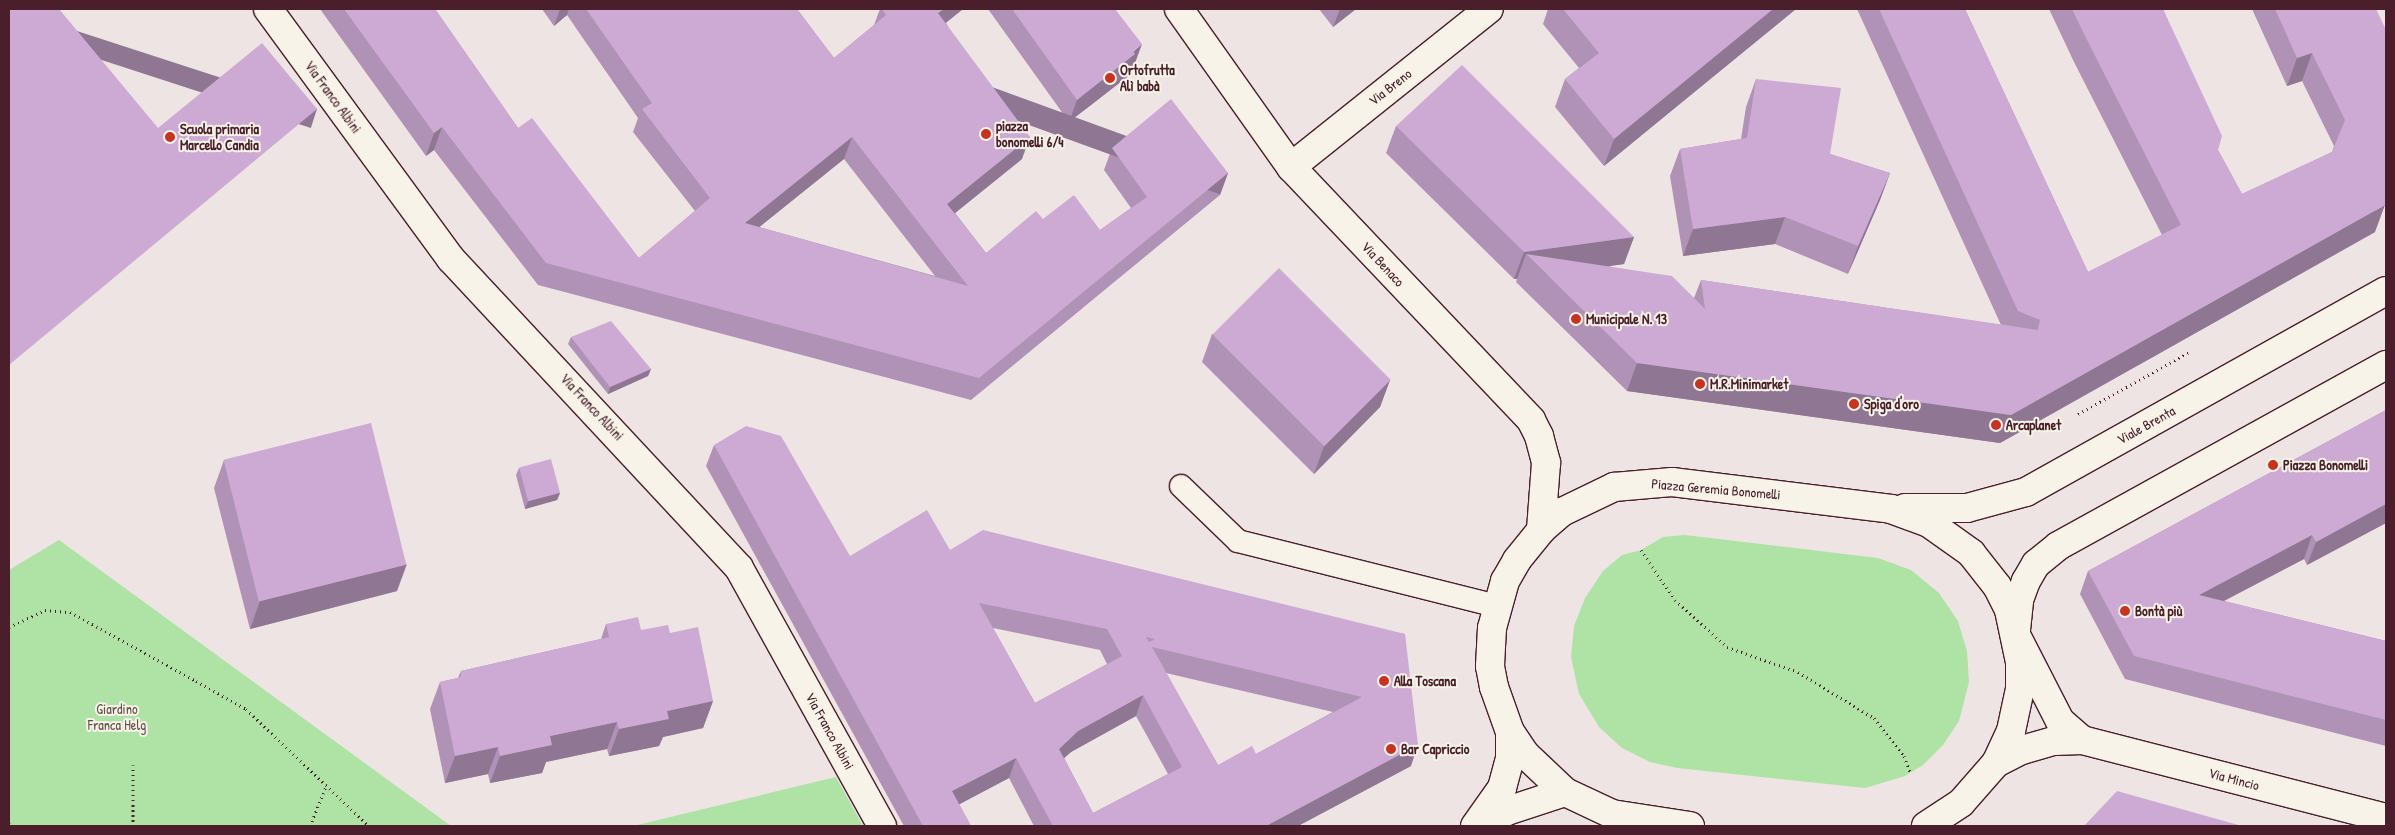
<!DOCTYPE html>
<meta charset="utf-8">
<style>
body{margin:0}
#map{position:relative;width:2395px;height:835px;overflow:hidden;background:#eee4e4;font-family:"Patrick Hand",sans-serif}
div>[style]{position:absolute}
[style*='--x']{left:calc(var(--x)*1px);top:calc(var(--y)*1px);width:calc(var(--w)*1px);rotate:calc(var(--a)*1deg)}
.green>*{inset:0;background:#aee3a5}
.path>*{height:3px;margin-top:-1.5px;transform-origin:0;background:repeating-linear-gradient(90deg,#4a1f2b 0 1px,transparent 0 5px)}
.roads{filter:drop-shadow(1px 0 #4a1f2b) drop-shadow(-1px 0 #4a1f2b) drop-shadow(0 1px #4a1f2b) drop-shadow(0 -1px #4a1f2b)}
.service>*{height:22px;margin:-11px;padding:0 11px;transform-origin:11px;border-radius:11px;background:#f7f3e8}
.pedestrian>*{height:28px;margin:-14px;padding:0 14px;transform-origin:14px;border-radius:14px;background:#f7f3e8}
.minor>*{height:28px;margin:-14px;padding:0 14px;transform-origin:14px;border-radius:14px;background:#f7f3e8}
.tertiary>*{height:28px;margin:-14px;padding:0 14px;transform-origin:14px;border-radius:14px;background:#f7f3e8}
.wall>*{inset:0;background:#af92b6}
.shaded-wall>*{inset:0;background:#8f7794;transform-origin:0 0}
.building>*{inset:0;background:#ccaad4;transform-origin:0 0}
.dots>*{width:14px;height:14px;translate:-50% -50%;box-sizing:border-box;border:2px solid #f7f3e8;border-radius:50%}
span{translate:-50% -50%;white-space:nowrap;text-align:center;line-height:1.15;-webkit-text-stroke:4px #f7f3e8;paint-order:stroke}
.poi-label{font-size:14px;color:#4a1f2b;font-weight:700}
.left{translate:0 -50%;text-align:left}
.street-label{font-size:14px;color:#4a1f2b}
.park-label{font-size:14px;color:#63504a}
.frame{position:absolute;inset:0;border:10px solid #4a1f2b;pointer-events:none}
</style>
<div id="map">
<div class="green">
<i style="clip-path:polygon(1685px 535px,1878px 558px,1911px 570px,1939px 593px,1958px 621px,1967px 651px,1969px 682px,1959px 721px,1943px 745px,1923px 765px,1905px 776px,1865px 788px,1677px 768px,1650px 762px,1622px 748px,1599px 727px,1579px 694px,1571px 657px,1574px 626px,1585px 598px,1603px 571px,1622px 555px,1641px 550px,1663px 537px)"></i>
<i style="clip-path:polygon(59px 540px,451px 826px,9px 826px,9px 570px)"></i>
<i style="clip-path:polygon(836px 777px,863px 826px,633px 826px)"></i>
</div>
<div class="path">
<i style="--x:2078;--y:414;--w:129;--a:-29.1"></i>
<i style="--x:1641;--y:550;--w:60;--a:55.8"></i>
<i style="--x:1675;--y:600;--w:70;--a:42.1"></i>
<i style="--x:1727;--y:647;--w:75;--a:19.4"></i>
<i style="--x:1798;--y:672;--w:89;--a:31.2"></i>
<i style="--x:1874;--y:718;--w:48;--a:51.7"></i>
<i style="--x:1904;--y:756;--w:19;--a:69"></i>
<i style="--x:9;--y:627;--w:40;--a:-25"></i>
<i style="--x:45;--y:610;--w:25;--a:5"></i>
<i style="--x:70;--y:612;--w:144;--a:28.7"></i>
<i style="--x:196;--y:681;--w:57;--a:29.2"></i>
<i style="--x:246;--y:709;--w:170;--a:43.6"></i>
<i style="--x:133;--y:765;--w:61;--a:90"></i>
<i style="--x:9;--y:824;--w:4;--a:27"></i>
<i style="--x:310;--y:826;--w:45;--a:-68"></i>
</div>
<div class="roads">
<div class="service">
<i style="--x:1181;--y:486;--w:79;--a:44"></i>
<i style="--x:1238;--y:541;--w:266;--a:14.1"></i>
</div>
<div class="pedestrian">
<i style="--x:451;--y:259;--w:422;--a:47"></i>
<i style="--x:739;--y:568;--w:295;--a:61"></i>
</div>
<div class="minor">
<i style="--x:268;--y:9;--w:310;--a:53.8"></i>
<i style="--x:1179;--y:9;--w:194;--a:54.7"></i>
<i style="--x:1291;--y:167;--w:349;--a:46.5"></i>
<i style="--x:1531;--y:420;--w:18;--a:63"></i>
<i style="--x:1539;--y:436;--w:28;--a:75"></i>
<i style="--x:1546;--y:463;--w:67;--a:94.3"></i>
<i style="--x:1291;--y:167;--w:253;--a:-38.6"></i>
<i style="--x:2082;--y:740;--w:314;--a:14.4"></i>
<i style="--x:1996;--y:763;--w:29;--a:-27"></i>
<i style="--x:2022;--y:750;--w:33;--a:-16"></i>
<i style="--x:2054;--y:741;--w:28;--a:-2"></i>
<i style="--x:2082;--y:740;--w:29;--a:-139"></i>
<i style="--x:2060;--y:721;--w:94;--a:-117.1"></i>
</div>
<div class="tertiary">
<i style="--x:1905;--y:508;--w:62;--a:0"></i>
<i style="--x:1967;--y:508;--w:61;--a:-15.2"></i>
<i style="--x:2026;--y:492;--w:412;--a:-29.2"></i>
<i style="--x:2016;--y:630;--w:30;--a:-84"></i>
<i style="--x:2019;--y:600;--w:20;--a:-70"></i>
<i style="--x:2026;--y:581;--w:20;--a:-60"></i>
<i style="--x:2036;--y:564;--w:28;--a:-39"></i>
<i style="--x:2058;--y:546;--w:375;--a:-28.9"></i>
<i style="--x:1475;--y:826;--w:47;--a:-54.6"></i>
<i style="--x:1502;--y:788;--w:30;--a:-75"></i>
<i style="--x:1510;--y:759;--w:27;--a:-90"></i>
<i style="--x:1481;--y:826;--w:30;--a:-30"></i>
<i style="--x:1507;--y:811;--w:61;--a:-18.1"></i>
<i style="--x:1690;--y:826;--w:79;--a:-171.3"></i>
<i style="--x:1612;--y:814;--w:52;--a:-154.9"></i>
<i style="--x:1565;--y:792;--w:55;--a:-136.5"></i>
<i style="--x:1525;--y:754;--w:27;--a:-124"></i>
<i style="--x:1510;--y:732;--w:48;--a:-109.6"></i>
<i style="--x:1494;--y:687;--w:21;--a:-101"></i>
<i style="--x:1490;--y:666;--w:38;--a:-87"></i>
<i style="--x:1492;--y:628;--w:49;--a:-74.5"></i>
<i style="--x:1505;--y:581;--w:24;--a:-60"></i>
<i style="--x:1517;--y:560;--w:38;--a:-51"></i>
<i style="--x:1541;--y:530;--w:28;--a:-41"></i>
<i style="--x:1562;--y:512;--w:58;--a:-25.7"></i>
<i style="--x:1614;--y:487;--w:58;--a:-4.9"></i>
<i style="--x:1672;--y:482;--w:221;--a:7"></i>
<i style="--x:1891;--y:509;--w:40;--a:20.2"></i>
<i style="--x:1929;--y:523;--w:52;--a:35.5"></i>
<i style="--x:1971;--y:553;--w:42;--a:51.8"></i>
<i style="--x:1997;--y:586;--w:27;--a:63"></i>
<i style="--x:2009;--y:610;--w:53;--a:78.1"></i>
<i style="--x:2020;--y:662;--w:27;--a:90"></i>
<i style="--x:2020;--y:689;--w:43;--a:102.1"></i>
<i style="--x:2011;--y:731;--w:35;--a:115"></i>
<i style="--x:1996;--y:763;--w:53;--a:131.2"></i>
<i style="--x:1961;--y:803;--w:42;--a:146.7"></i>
</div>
</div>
<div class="wall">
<i style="clip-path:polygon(evenodd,320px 9px,435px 9px,518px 128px,639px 258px,695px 211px,633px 132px,638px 118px,567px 15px,554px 26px,542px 9px,797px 9px,834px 58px,874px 25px,880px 9px,963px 9px,946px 23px,1022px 159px,955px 213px,986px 253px,1043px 219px,1100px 230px,1131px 208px,1104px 170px,1112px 148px,1228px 173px,1220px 195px,971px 400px,538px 285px,434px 150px,426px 156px,320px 9px,844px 159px,935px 276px,759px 227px,844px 159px)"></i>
<i style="clip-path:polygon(988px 9px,1115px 9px,1134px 66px,1130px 69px,1127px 77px,1069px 122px)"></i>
<i style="clip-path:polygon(1319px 9px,1356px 9px,1333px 27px)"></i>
<i style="clip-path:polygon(1548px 9px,1796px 9px,1604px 166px,1555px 107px,1565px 79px,1579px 68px,1543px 24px)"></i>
<i style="clip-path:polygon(1857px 9px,1965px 9px,2088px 272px,2162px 235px,2074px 62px,2049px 9px,2163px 9px,2218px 150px,2242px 194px,2332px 152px,2334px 146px,2302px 81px,2287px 86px,2252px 9px,2376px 9px,2375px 232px,2000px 443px,1627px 391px,1516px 282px,1517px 279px,1514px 279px,1386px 153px,1396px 126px,1634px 237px,1624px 264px,1609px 266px,1694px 298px,1701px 280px,2001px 325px)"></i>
<i style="clip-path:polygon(1756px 79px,1830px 154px,1890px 173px,1880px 200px,1848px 274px,1775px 244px,1683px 256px,1670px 176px,1680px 149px,1741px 139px,1746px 107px)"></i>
<i style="clip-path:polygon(1212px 334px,1390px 380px,1380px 407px,1314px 474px,1202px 362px)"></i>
<i style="clip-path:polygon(571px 337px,651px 369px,648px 376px,608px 394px,568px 344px)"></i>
<i style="clip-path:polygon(2386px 410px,2386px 523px,2307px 565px,2304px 559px,2224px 601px,2386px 641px,2386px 746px,2125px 679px,2080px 594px,2088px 571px)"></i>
<i style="clip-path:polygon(evenodd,714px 445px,850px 556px,950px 550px,1405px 634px,1411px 766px,1298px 826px,1034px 826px,1009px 778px,959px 804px,971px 826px,904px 826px,706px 466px,714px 445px,993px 628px,1100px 650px,1107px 664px,1035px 703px,993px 628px,714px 445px,1166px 673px,1333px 712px,1256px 754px,1218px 765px,1166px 673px,714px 445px,1136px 716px,1168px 774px,1093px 813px,1064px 758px,1071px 752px,1136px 716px)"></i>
<i style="clip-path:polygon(224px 460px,397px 591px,250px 629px,214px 488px)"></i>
<i style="clip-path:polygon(519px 468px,560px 493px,557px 500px,525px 509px,516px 475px)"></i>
<i style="clip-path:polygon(606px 624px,641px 630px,670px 633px,713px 701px,703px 728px,663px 737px,659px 746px,609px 756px,607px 749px,546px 762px,542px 773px,490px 783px,488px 774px,445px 783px,430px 709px,440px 682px,458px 678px,461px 671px,601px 639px)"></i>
</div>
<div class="shaded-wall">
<i style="clip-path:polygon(560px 9px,569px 9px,567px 15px,554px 26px)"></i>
<i style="clip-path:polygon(944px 9px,963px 9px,930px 35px,938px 13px)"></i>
<i style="clip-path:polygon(1340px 9px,1356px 9px,1333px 27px)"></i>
<i style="clip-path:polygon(1773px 9px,1796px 9px,1604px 166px,1614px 139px)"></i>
<i style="clip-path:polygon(1142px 44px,1134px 66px,1130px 69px,1127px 77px,1069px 122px,1077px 100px)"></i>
<i style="clip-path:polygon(2312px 53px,2302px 81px,2287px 86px,2297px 58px)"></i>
<i style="left:317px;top:109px;width:20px;height:400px;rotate:108deg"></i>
<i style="clip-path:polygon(442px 127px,434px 150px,426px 156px,434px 133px)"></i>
<i style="clip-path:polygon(852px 137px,844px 159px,737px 245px,745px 223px)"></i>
<i style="clip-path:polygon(1030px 137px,1022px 159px,939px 226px,947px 204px)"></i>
<i style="left:1228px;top:173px;width:23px;height:323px;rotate:110deg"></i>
<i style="clip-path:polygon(1890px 173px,1880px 200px,1848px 274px,1858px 246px)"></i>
<i style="clip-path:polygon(2385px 205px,2375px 232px,2000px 443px,1627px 391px,1637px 363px,2011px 415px)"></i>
<i style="clip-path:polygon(1785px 217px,1775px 244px,1683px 256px,1693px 229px)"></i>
<i style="clip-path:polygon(1634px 237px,1624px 264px,1547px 275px,1526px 254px,1517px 279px,1514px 279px,1524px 252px)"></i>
<i style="clip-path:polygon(651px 369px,648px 376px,608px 394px,610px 387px)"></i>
<i style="clip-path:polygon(1390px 380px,1380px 407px,1314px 474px,1324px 446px)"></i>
<i style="clip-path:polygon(560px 493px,557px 500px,525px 509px,528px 501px)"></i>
<i style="clip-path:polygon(2386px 504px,2386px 523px,2307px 565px,2316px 542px)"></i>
<i style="clip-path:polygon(2312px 535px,2304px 559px,2191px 618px,2199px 595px)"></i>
<i style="clip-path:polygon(407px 564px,397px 591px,250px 629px,260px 601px)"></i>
<i style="clip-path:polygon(1143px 695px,1136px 716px,1071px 752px,1052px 769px,1059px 749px,1078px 731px)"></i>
<i style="clip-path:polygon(713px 701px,703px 728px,663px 737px,659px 746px,609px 756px,619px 729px,667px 711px)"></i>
<i style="clip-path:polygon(617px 722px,607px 749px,546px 762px,542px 773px,490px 783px,500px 756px,550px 736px)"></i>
<i style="clip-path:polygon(1418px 745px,1411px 766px,1298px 826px,1266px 826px)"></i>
<i style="clip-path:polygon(498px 747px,488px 774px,445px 783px,455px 756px)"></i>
<i style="clip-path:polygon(1016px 758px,1009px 778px,945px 812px,952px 791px)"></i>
</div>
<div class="building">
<i style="clip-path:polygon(9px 9px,59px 9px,158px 128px,262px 43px,317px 109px,9px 365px)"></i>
<i style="clip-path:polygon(evenodd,344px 9px,435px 9px,518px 128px,532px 118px,639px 258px,710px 198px,642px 109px,652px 103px,586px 9px,797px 9px,834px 58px,886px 15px,882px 9px,944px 9px,938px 13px,1030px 137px,947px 204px,986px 253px,1036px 211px,1043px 219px,1074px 195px,1100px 230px,1147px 197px,1112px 148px,1171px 99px,1228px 173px,979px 378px,546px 263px,442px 127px,434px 133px,344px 9px,852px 137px,968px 286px,745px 223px,852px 137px)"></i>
<i style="clip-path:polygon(1012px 9px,1115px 9px,1142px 44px,1133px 51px,1135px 54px,1077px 100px)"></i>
<i style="clip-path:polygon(1563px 9px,1773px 9px,1614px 139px,1565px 79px,1599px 53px)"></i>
<i style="clip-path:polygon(1879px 9px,1965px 9px,2088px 272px,2181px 225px,2084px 34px,2072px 9px,2163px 9px,2222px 136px,2218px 150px,2242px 194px,2332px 152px,2345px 120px,2312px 53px,2297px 58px,2275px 9px,2376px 9px,2386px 30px,2386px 201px,2385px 205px,2011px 415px,1637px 363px,1526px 254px,1672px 276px,1705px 309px,1701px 280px,2038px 330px,2040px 320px,2018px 311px)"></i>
<i style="clip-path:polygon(1462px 65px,1634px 237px,1524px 252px,1396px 126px)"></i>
<i style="clip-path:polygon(1756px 79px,1841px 88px,1830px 154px,1890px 173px,1858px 246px,1785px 217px,1693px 229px,1680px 149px,1747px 138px)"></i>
<i style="left:1279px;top:268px;width:158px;height:94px;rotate:45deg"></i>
<i style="clip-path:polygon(611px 321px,651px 369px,610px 387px,571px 337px)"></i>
<i style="clip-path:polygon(2386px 410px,2386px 504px,2316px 542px,2312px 535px,2199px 595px,2386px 641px,2386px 720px,2134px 656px,2088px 571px)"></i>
<i style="left:371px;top:423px;width:146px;height:152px;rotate:76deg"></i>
<i style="clip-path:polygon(evenodd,746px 426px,781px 436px,850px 556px,927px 510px,950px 550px,983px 530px,1405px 634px,1418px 745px,1266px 826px,1053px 826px,1016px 758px,952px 791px,971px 826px,923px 826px,714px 445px,746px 426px,979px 603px,1107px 629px,1122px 656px,1035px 703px,979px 603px,746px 426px,1146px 637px,1155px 639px,1149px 642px,1146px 637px,746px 426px,1152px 647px,1279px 677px,1362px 697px,1256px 754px,1252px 746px,1218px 765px,1152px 647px,746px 426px,1143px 695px,1182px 767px,1093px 813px,1059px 749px,1078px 731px,1143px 695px)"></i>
<i style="left:551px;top:459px;width:35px;height:33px;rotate:75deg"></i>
<i style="clip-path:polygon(638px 617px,641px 630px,668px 625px,670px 633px,698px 627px,713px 701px,667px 711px,669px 719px,619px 729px,617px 722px,550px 736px,552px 745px,500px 756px,498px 747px,455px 756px,440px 682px,461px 677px,461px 671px,609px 637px,606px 624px)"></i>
<i style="clip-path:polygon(2117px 791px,2242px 826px,2084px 826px)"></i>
</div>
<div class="dots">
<i style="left:1110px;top:78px;background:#c8321e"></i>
<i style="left:986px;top:134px;background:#c8321e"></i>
<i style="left:170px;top:137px;background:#c8321e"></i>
<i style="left:1576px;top:319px;background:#c8321e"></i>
<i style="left:1700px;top:384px;background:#c8321e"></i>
<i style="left:1854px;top:404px;background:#c8321e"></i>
<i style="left:1996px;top:425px;background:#c8321e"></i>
<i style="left:2273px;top:465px;background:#c8321e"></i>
<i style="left:2125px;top:611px;background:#c8321e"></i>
<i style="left:1384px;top:681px;background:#c8321e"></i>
<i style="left:1391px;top:749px;background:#c8321e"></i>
</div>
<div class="poi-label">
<span class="left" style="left:1120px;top:78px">Ortofrutta<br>Alì babà</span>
<span class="left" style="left:996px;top:134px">piazza<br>bonomelli 6/4</span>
<span class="left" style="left:180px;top:137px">Scuola primaria<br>Marcello Candia</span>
<span class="left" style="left:1586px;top:319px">Municipale N. 13</span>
<span class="left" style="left:1710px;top:384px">M.R.Minimarket</span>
<span class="left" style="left:1864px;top:404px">Spiga d'oro</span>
<span class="left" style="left:2006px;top:425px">Arcaplanet</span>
<span class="left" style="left:2283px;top:465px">Piazza Bonomelli</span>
<span class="left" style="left:2135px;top:611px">Bontà più</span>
<span class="left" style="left:1394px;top:681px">Alla Toscana</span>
<span class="left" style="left:1401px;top:749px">Bar Capriccio</span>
</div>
<div class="street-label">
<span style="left:1390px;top:87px;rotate:-38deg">Via Breno</span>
<span style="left:333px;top:97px;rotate:54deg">Via Franco Albini</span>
<span style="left:1383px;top:264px;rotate:47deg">Via Benaco</span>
<span style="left:592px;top:407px;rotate:47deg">Via Franco Albini</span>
<span style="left:2146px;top:425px;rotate:-29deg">Viale Brenta</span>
<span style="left:1716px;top:489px;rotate:5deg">Piazza Geremia Bonomelli</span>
<span style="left:830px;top:731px;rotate:61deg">Via Franco Albini</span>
<span style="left:2234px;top:779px;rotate:15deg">Via Mincio</span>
</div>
<div class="park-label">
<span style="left:117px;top:717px">Giardino<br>Franca Helg</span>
</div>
<div class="frame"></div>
</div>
